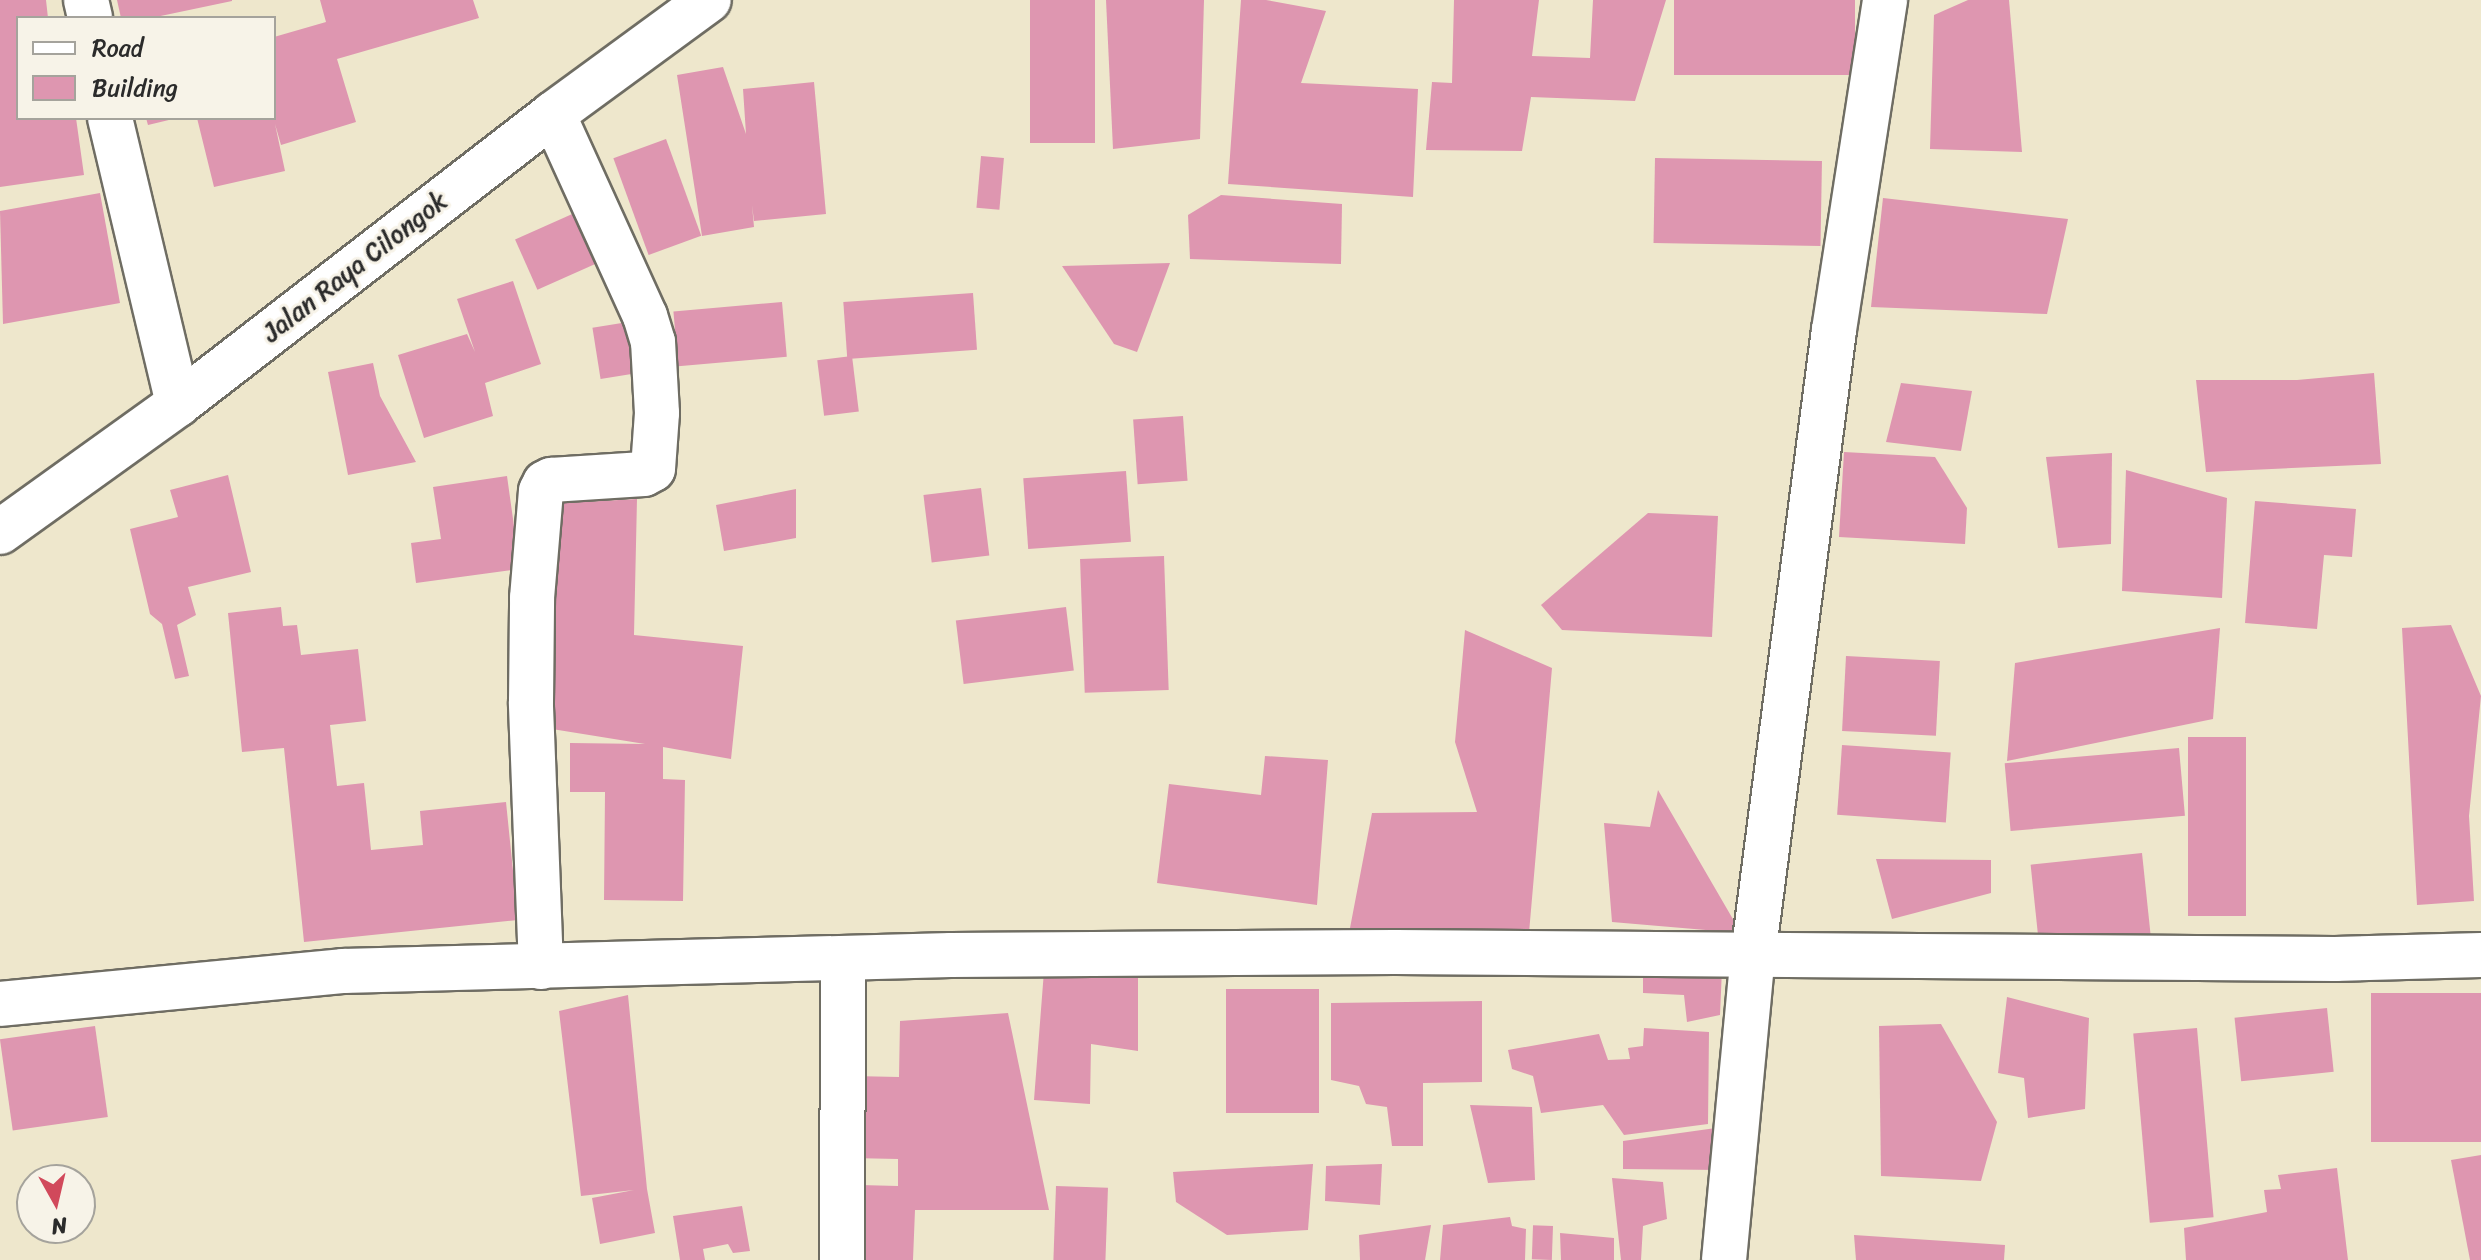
<!DOCTYPE html>
<style>
body{margin:0}
#map{position:relative;width:2481px;height:1260px;overflow:hidden;background:#eee7cc;font-family:Sriracha,sans-serif}
div>[style]{position:absolute}
[style*='--x']{left:calc(var(--x)*1px);top:calc(var(--y)*1px);width:calc(var(--w)*1px);rotate:calc(var(--a)*1deg)}
.building>*{inset:0;background:#de96b0;transform-origin:0 0}
.roads{filter:drop-shadow(2px 0 #6f6d63) drop-shadow(-2px 0 #6f6d63) drop-shadow(0 2px #6f6d63) drop-shadow(0 -2px #6f6d63)}
.street>*{height:44px;margin:-22px;padding:0 22px;transform-origin:22px;border-radius:22px;background:#fff}
.highway>*{height:44px;margin:-22px;padding:0 22px;transform-origin:22px;border-radius:22px;background:#fff}
span{translate:-50% -50%;white-space:nowrap;text-align:center;line-height:1.15;-webkit-text-stroke:6px #f7f3e8;paint-order:stroke}
.street-label{font-size:26px;color:#2b2b2b}
.legend{position:absolute;left:16px;top:16px;width:260px;height:104px;box-sizing:border-box;background:#f7f3e8;border:2px solid #a5a39c;margin:0;padding:10px 14px;list-style:none;font-size:24px;color:#2b2b2b}
.legend li{display:flex;align-items:center;gap:16px;height:40px}
.legend b{width:40px;border:2px solid #a5a39c}
.north{position:absolute;left:16px;top:1164px;width:80px;height:80px;box-sizing:border-box;background:#f7f3e8;border:2px solid #a5a39c;border-radius:50%;rotate:172deg;font-size:22px;font-weight:700;line-height:32px;text-align:center;color:#2b2b2b}
.north::after{content:'';display:block;margin:auto;width:28px;height:36px;background:#d1495b;clip-path:polygon(50% 0,100% 100%,50% 72%,0 100%)}
</style>
<div id="map">
<div class="building">
<i style="clip-path:polygon(0 0,46px 0,48px 18px,18px 18px,18px 118px,76px 118px,84px 175px,0 187px)"></i>
<i style="clip-path:polygon(117px 0,232px 0,232px 1px,151px 18px,121px 18px)"></i>
<i style="clip-path:polygon(320px 0,473px 0,479px 18px,337px 59px,356px 122px,281px 145px,275px 124px,285px 171px,214px 187px,197px 118px,274px 118px,274px 37px,326px 22px)"></i>
<i style="left:1030px;top:0;width:65px;height:143px"></i>
<i style="clip-path:polygon(1106px 0,1204px 0,1200px 139px,1113px 149px)"></i>
<i style="clip-path:polygon(1241px 0,1266px 0,1326px 11px,1301px 83px,1418px 89px,1413px 197px,1228px 184px)"></i>
<i style="clip-path:polygon(1454px 0,1539px 0,1532px 56px,1590px 58px,1593px 0,1666px 0,1635px 101px,1531px 97px,1522px 151px,1426px 150px,1432px 82px,1452px 83px)"></i>
<i style="left:1674px;top:0;width:181px;height:75px"></i>
<i style="clip-path:polygon(1968px 0,2009px 0,2022px 152px,1930px 149px,1934px 15px)"></i>
<i style="clip-path:polygon(723px 67px,746px 134px,743px 89px,814px 82px,826px 214px,754px 221px,752px 205px,754px 227px,702px 236px,677px 75px)"></i>
<i style="clip-path:polygon(146px 118px,173px 118px,173px 119px,148px 125px)"></i>
<i style="left:666px;top:139px;width:103px;height:56px;rotate:70deg"></i>
<i style="left:981px;top:156px;width:23px;height:52px;rotate:5deg"></i>
<i style="left:1655px;top:158px;width:167px;height:85px;rotate:1deg"></i>
<i style="clip-path:polygon(100px 193px,120px 303px,3px 324px,0 211px)"></i>
<i style="clip-path:polygon(1221px 195px,1342px 204px,1341px 264px,1190px 259px,1188px 215px)"></i>
<i style="clip-path:polygon(1883px 198px,2068px 219px,2047px 314px,1871px 307px)"></i>
<i style="left:579px;top:211px;width:55px;height:70px;rotate:66deg"></i>
<i style="clip-path:polygon(1170px 263px,1137px 352px,1114px 344px,1062px 266px)"></i>
<i style="clip-path:polygon(513px 281px,541px 364px,485px 383px,493px 416px,424px 438px,398px 355px,467px 334px,475px 352px,457px 299px)"></i>
<i style="left:973px;top:293px;width:57px;height:130px;rotate:86deg"></i>
<i style="left:782px;top:302px;width:55px;height:109px;rotate:85deg"></i>
<i style="left:628px;top:322px;width:52px;height:36px;rotate:81deg"></i>
<i style="left:852px;top:356px;width:56px;height:35px;rotate:83deg"></i>
<i style="clip-path:polygon(373px 363px,380px 396px,416px 462px,348px 475px,328px 372px)"></i>
<i style="clip-path:polygon(2374px 373px,2381px 464px,2206px 472px,2196px 380px,2297px 380px)"></i>
<i style="clip-path:polygon(1901px 383px,1972px 391px,1961px 451px,1886px 442px)"></i>
<i style="left:1183px;top:416px;width:65px;height:50px;rotate:86deg"></i>
<i style="clip-path:polygon(1844px 452px,1935px 457px,1967px 508px,1965px 544px,1839px 537px)"></i>
<i style="clip-path:polygon(2112px 453px,2111px 544px,2058px 548px,2046px 457px)"></i>
<i style="clip-path:polygon(2126px 470px,2227px 498px,2222px 598px,2122px 591px)"></i>
<i style="left:1126px;top:471px;width:71px;height:103px;rotate:86deg"></i>
<i style="clip-path:polygon(228px 475px,251px 572px,188px 587px,196px 615px,177px 625px,189px 676px,175px 679px,162px 624px,150px 614px,130px 529px,178px 517px,170px 490px)"></i>
<i style="clip-path:polygon(507px 476px,520px 569px,416px 583px,411px 543px,441px 539px,433px 487px)"></i>
<i style="left:981px;top:488px;width:68px;height:58px;rotate:83deg"></i>
<i style="clip-path:polygon(796px 489px,796px 538px,724px 551px,716px 505px)"></i>
<i style="clip-path:polygon(637px 499px,634px 635px,743px 646px,731px 759px,663px 747px,663px 779px,685px 780px,683px 901px,604px 900px,605px 792px,570px 792px,570px 743px,645px 744px,552px 729px,547px 504px)"></i>
<i style="clip-path:polygon(2255px 501px,2356px 509px,2352px 557px,2324px 555px,2317px 629px,2245px 623px)"></i>
<i style="clip-path:polygon(1648px 513px,1718px 516px,1712px 637px,1562px 630px,1541px 605px)"></i>
<i style="left:1164px;top:556px;width:134px;height:84px;rotate:88deg"></i>
<i style="clip-path:polygon(281px 607px,283px 626px,297px 625px,301px 655px,358px 649px,366px 721px,330px 725px,337px 786px,364px 783px,371px 850px,423px 845px,420px 811px,506px 802px,518px 920px,304px 942px,284px 748px,242px 752px,228px 613px)"></i>
<i style="left:1066px;top:607px;width:64px;height:111px;rotate:83deg"></i>
<i style="clip-path:polygon(2451px 625px,2481px 696px,2469px 816px,2474px 901px,2417px 905px,2402px 628px)"></i>
<i style="clip-path:polygon(2220px 628px,2213px 719px,2007px 761px,2015px 663px)"></i>
<i style="clip-path:polygon(1465px 630px,1552px 668px,1529px 933px,1350px 928px,1372px 813px,1477px 812px,1455px 742px)"></i>
<i style="left:1846px;top:656px;width:94px;height:75px;rotate:3deg"></i>
<i style="left:2188px;top:737px;width:58px;height:179px"></i>
<i style="left:1842px;top:745px;width:109px;height:70px;rotate:4deg"></i>
<i style="left:2179px;top:748px;width:68px;height:175px;rotate:85deg"></i>
<i style="clip-path:polygon(1265px 756px,1328px 760px,1317px 905px,1157px 883px,1169px 784px,1261px 795px)"></i>
<i style="clip-path:polygon(1658px 790px,1741px 933px,1612px 922px,1604px 823px,1650px 827px)"></i>
<i style="left:2142px;top:853px;width:85px;height:112px;rotate:84deg"></i>
<i style="clip-path:polygon(1876px 859px,1991px 860px,1991px 893px,1892px 919px)"></i>
<i style="clip-path:polygon(1045px 958px,1138px 958px,1138px 1051px,1091px 1044px,1090px 1104px,1034px 1100px)"></i>
<i style="clip-path:polygon(1722px 969px,1720px 1015px,1687px 1022px,1684px 995px,1643px 993px,1643px 975px)"></i>
<i style="left:1226px;top:989px;width:93px;height:124px"></i>
<i style="left:2481px;top:993px;width:149px;height:110px;rotate:90deg"></i>
<i style="clip-path:polygon(628px 995px,647px 1189px,655px 1233px,600px 1244px,592px 1198px,634px 1190px,581px 1196px,559px 1011px)"></i>
<i style="clip-path:polygon(2007px 997px,2089px 1018px,2085px 1109px,2028px 1118px,2024px 1078px,1998px 1073px)"></i>
<i style="clip-path:polygon(1482px 1001px,1482px 1082px,1423px 1083px,1423px 1146px,1392px 1146px,1387px 1107px,1366px 1104px,1359px 1086px,1331px 1080px,1331px 1003px)"></i>
<i style="left:2327px;top:1008px;width:64px;height:93px;rotate:84deg"></i>
<i style="clip-path:polygon(1008px 1013px,1049px 1210px,915px 1210px,913px 1260px,857px 1260px,860px 1185px,898px 1186px,898px 1159px,851px 1158px,853px 1076px,899px 1077px,900px 1021px)"></i>
<i style="clip-path:polygon(1941px 1024px,1997px 1122px,1981px 1181px,1881px 1176px,1879px 1026px)"></i>
<i style="left:95px;top:1026px;width:92px;height:96px;rotate:82deg"></i>
<i style="clip-path:polygon(1644px 1028px,1709px 1032px,1708px 1124px,1624px 1135px,1603px 1105px,1541px 1113px,1533px 1076px,1512px 1069px,1508px 1050px,1599px 1034px,1608px 1060px,1630px 1059px,1628px 1048px,1643px 1046px)"></i>
<i style="left:2197px;top:1028px;width:190px;height:64px;rotate:85deg"></i>
<i style="clip-path:polygon(1470px 1105px,1532px 1107px,1535px 1180px,1488px 1183px)"></i>
<i style="clip-path:polygon(1723px 1127px,1722px 1170px,1623px 1169px,1623px 1141px)"></i>
<i style="clip-path:polygon(2481px 1155px,2481px 1260px,2470px 1260px,2451px 1160px)"></i>
<i style="clip-path:polygon(1313px 1164px,1308px 1230px,1227px 1235px,1176px 1202px,1173px 1172px)"></i>
<i style="clip-path:polygon(1382px 1164px,1380px 1205px,1325px 1201px,1326px 1166px)"></i>
<i style="clip-path:polygon(2337px 1168px,2348px 1260px,2186px 1260px,2184px 1228px,2267px 1212px,2264px 1190px,2281px 1189px,2278px 1175px)"></i>
<i style="clip-path:polygon(1612px 1178px,1663px 1182px,1667px 1219px,1643px 1226px,1641px 1260px,1621px 1260px)"></i>
<i style="left:1056px;top:1186px;width:52px;height:74px;rotate:2deg"></i>
<i style="clip-path:polygon(742px 1206px,750px 1251px,733px 1253px,728px 1244px,703px 1249px,705px 1260px,680px 1260px,673px 1216px)"></i>
<i style="clip-path:polygon(1510px 1217px,1512px 1226px,1526px 1229px,1525px 1260px,1440px 1260px,1443px 1225px)"></i>
<i style="clip-path:polygon(1431px 1225px,1425px 1260px,1360px 1260px,1359px 1235px)"></i>
<i style="left:1553px;top:1226px;width:34px;height:20px;rotate:92deg"></i>
<i style="clip-path:polygon(1560px 1233px,1614px 1238px,1614px 1260px,1561px 1260px)"></i>
<i style="clip-path:polygon(1854px 1235px,2005px 1245px,2004px 1260px,1856px 1260px)"></i>
</div>
<div class="roads">
<div class="street">
<i style="--x:86;--y:0;--w:18;--a:77"></i>
<i style="--x:110;--y:118;--w:294;--a:76.6"></i>
<i style="--x:541;--y:967;--w:265;--a:-92.2"></i>
<i style="--x:531;--y:702;--w:104;--a:-89.4"></i>
<i style="--x:532;--y:598;--w:107;--a:-85.2"></i>
<i style="--x:541;--y:491;--w:9;--a:-63"></i>
<i style="--x:545;--y:483;--w:7;--a:-27"></i>
<i style="--x:551;--y:480;--w:93;--a:-3.7"></i>
<i style="--x:644;--y:474;--w:10;--a:-29"></i>
<i style="--x:653;--y:469;--w:56;--a:-85.9"></i>
<i style="--x:657;--y:413;--w:71;--a:-93.2"></i>
<i style="--x:653;--y:342;--w:27;--a:-107"></i>
<i style="--x:645;--y:316;--w:222;--a:-114.5"></i>
<i style="--x:0;--y:1004;--w:345;--a:-5.5"></i>
<i style="--x:343;--y:971;--w:608;--a:-1.51"></i>
<i style="--x:951;--y:955;--w:445;--a:-0.4"></i>
<i style="--x:1396;--y:952;--w:939;--a:0.43"></i>
<i style="--x:2335;--y:959;--w:146;--a:-1.6"></i>
<i style="--x:842;--y:1260;--w:302;--a:-89.8"></i>
<i style="--x:1724;--y:1260;--w:305;--a:-84.6"></i>
<i style="--x:1753;--y:956;--w:631;--a:-82.63"></i>
<i style="--x:1834;--y:330;--w:334;--a:-81.2"></i>
</div>
<div class="highway">
<i style="--x:0;--y:532;--w:219;--a:-35.7"></i>
<i style="--x:178;--y:404;--w:474;--a:-37.7"></i>
<i style="--x:553;--y:114;--w:193;--a:-36.2"></i>
</div>
</div>
<div class="street-label">
<span style="left:355px;top:267px;rotate:-38deg">Jalan Raya Cilongok</span>
</div>
<ul class="legend">
<li><b style="height:10px;background:#fff"></b>Road</li>
<li><b style="height:22px;background:#de96b0"></b>Building</li>
</ul>
<div class="north">N</div>
</div>
